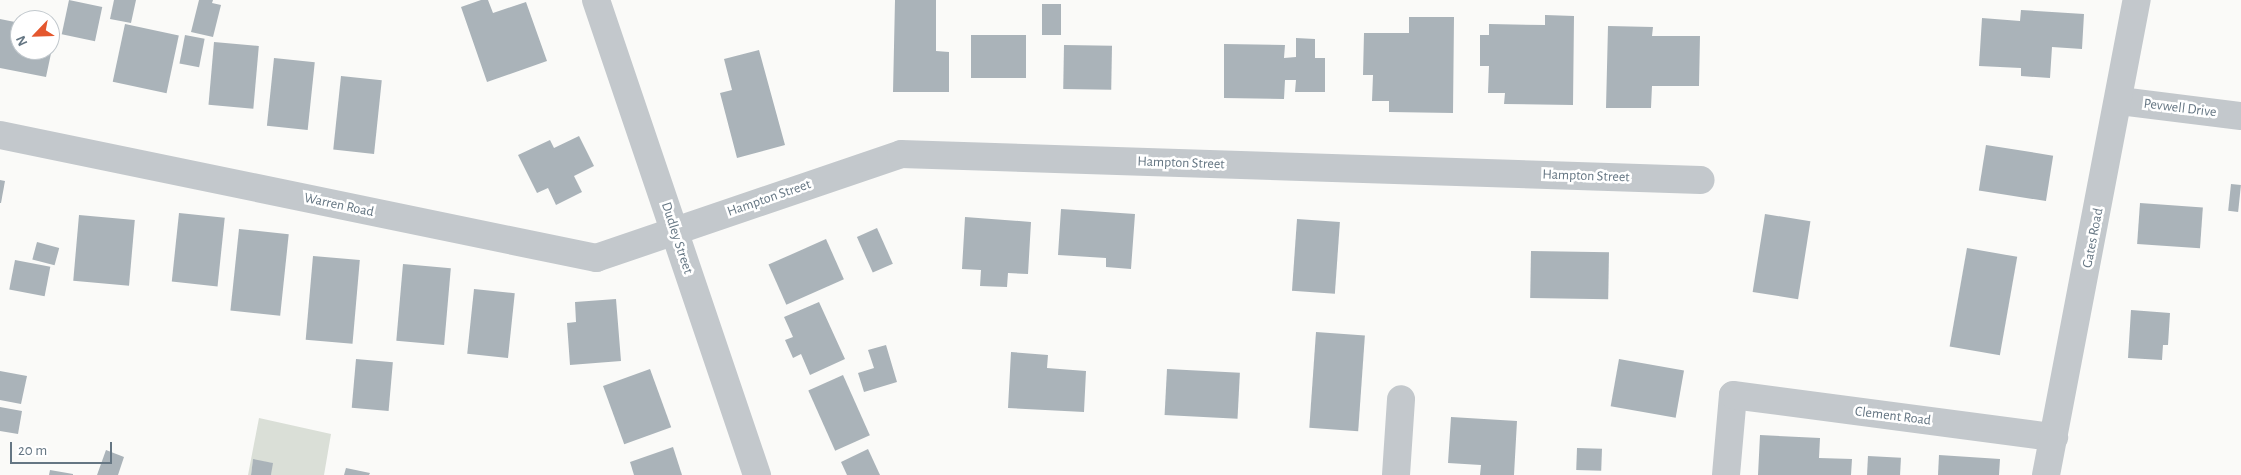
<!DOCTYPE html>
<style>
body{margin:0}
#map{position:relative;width:2241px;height:475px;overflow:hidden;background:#fafaf8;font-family:"Alegreya Sans",sans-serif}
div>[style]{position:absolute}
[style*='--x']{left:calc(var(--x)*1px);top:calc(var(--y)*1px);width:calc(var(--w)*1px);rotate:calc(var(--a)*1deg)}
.green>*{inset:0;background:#dadfd7}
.building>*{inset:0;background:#aab3b9;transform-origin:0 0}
.street>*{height:28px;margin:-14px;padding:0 14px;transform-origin:14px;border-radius:14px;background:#c3c8cc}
span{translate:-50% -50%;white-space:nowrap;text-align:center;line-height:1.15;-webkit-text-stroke:5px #fff;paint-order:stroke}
.street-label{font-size:14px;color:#657683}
.north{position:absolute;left:10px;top:10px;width:50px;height:50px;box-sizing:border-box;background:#fff;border:1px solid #c1c8cd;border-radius:50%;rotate:246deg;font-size:14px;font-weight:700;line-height:20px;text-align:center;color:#657683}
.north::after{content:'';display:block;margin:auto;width:18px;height:22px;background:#e4572e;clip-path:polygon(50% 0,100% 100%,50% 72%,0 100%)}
.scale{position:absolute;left:10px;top:442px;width:102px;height:22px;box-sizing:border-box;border:2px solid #657683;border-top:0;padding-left:6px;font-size:15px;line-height:18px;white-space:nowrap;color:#657683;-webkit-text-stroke:4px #fff;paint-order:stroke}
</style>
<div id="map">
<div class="green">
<i style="clip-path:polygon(259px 418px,331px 434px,324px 475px,271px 475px,272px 463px,253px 460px,251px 475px,248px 475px)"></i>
</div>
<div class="building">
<i style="left:69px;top:0;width:34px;height:35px;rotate:12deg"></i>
<i style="clip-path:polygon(114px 0,136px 0,131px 23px,110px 19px)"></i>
<i style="clip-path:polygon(199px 0,213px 0,212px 3px,221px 5px,213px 37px,191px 32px)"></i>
<i style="clip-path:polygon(481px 0,488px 0,493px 13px,526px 2px,547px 61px,487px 82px,461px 7px)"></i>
<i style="clip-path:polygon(895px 0,936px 0,936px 51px,949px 52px,949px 92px,893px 92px)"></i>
<i style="left:1061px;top:4px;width:31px;height:19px;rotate:90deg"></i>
<i style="clip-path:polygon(2021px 10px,2084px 14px,2082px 49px,2052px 47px,2050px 78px,2021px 76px,2021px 68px,1979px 66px,1982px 18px,2020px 21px)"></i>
<i style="clip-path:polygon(1545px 15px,1574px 16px,1573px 105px,1504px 104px,1505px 93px,1488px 93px,1489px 66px,1480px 66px,1480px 35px,1489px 35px,1489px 24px,1545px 25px)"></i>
<i style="clip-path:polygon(1409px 17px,1454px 17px,1453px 113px,1389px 112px,1389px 101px,1372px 101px,1373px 75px,1363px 75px,1364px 33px,1409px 33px)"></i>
<i style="clip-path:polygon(0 19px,20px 23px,20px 50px,50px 50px,50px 29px,56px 30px,46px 77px,0 68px)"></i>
<i style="left:125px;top:24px;width:55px;height:59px;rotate:12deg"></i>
<i style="clip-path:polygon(1608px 26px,1653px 27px,1652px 36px,1700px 36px,1699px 86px,1652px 86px,1651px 108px,1606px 108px)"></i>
<i style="left:185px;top:35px;width:20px;height:29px;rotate:11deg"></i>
<i style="left:971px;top:35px;width:55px;height:43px"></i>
<i style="clip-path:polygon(1296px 38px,1315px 39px,1315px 58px,1325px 58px,1325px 92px,1295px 92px,1296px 80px,1285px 80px,1284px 99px,1224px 98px,1224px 44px,1285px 45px,1284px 58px,1296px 57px)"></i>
<i style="left:214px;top:42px;width:45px;height:63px;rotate:5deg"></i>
<i style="left:1064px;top:45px;width:48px;height:44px;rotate:1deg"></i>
<i style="clip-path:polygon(759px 50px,785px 145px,737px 158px,720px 93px,732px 90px,724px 59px)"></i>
<i style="left:274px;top:58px;width:41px;height:68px;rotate:6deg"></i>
<i style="left:341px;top:76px;width:41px;height:74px;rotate:6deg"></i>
<i style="clip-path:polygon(579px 136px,594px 166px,574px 176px,582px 192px,556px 205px,548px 188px,537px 193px,518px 155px,550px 140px,554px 148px)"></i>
<i style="left:1986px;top:145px;width:68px;height:46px;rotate:9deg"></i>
<i style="clip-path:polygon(0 180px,5px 181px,1px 203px,0 203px)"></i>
<i style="left:2231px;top:184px;width:10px;height:27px;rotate:6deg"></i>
<i style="left:2140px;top:203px;width:63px;height:41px;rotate:4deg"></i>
<i style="clip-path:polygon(1061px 209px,1135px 214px,1131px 269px,1106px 267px,1106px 258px,1058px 255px)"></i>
<i style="left:179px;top:213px;width:46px;height:69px;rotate:6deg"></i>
<i style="left:1765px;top:214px;width:46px;height:79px;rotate:9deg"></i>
<i style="left:79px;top:215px;width:56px;height:66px;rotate:5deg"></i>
<i style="clip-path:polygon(965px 217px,1031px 222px,1028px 274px,1008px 273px,1007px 287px,980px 286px,981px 270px,962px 269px)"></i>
<i style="left:1297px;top:219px;width:43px;height:72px;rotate:4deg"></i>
<i style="left:877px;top:228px;width:39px;height:22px;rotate:66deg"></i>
<i style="left:239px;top:229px;width:50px;height:82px;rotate:6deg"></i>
<i style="left:826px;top:239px;width:44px;height:63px;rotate:66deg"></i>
<i style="left:37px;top:242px;width:23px;height:18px;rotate:15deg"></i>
<i style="left:1967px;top:248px;width:51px;height:100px;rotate:10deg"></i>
<i style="left:1531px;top:251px;width:78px;height:47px;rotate:1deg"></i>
<i style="left:313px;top:256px;width:47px;height:84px;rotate:5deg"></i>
<i style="left:15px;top:260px;width:36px;height:30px;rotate:11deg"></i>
<i style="left:403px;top:264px;width:48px;height:77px;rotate:5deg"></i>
<i style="left:474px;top:289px;width:41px;height:65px;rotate:6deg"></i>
<i style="clip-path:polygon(616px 299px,621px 361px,570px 365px,567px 323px,576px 322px,575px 302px)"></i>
<i style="clip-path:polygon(819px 302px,845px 359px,810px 375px,801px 354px,793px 358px,785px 340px,793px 337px,784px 317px)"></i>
<i style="clip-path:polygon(2131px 310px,2170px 313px,2168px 345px,2163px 345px,2162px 360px,2128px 358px)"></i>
<i style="left:1316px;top:332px;width:49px;height:96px;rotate:4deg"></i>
<i style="clip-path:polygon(886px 345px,897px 382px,864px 392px,858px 373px,874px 368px,868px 350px)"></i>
<i style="clip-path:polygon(1011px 352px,1048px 355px,1047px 368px,1086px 371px,1084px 412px,1008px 408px)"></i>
<i style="left:356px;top:359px;width:37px;height:49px;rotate:5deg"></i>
<i style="left:1619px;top:359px;width:66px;height:48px;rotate:10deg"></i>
<i style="left:650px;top:369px;width:62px;height:50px;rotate:70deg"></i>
<i style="left:1167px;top:369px;width:73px;height:46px;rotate:3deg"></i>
<i style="clip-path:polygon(0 371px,27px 376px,21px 404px,0 400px)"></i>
<i style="left:843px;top:375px;width:66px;height:38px;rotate:66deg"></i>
<i style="clip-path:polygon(0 407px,22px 411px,18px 434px,0 431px)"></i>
<i style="clip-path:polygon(1451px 417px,1517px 421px,1514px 475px,1480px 475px,1481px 465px,1448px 463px)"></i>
<i style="clip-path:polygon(1760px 435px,1820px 438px,1819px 458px,1852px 459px,1851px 475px,1758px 475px)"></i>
<i style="clip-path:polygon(673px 447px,682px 475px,634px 475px,630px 462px)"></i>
<i style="left:1577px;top:448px;width:25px;height:22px;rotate:2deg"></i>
<i style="clip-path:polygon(868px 449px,880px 475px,847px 475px,841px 462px)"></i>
<i style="clip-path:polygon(106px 450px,124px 457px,118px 475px,97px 475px)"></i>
<i style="clip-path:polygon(1939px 455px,2000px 459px,1999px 475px,1938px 475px)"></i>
<i style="left:1868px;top:456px;width:33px;height:19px;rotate:3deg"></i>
<i style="clip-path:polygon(253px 459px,273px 463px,271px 475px,251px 475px)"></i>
<i style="clip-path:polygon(346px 468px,370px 473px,369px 475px,344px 475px)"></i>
<i style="clip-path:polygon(50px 470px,73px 474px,73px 475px,49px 475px)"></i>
</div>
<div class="street">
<i style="--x:596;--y:0;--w:502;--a:71.28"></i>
<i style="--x:2120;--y:101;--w:122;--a:7.1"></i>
<i style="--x:0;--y:135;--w:609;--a:11.66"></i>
<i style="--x:596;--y:258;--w:322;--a:-18.8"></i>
<i style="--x:901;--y:154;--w:800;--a:1.86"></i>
<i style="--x:1396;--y:475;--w:76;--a:-86.2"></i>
<i style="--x:1726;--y:475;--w:80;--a:-85"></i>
<i style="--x:1733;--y:395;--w:324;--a:7.5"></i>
<i style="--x:2046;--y:475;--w:484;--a:-79.2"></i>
</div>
<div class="street-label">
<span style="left:2180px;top:108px;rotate:7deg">Pevwell Drive</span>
<span style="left:1181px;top:163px;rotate:2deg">Hampton Street</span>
<span style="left:1586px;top:176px;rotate:2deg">Hampton Street</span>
<span style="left:769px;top:198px;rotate:-19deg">Hampton Street</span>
<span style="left:339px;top:205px;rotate:12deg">Warren Road</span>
<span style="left:677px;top:238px;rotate:72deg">Dudley Street</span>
<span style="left:2093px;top:238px;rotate:-79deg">Gates Road</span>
<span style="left:1893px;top:416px;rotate:7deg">Clement Road</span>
</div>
<div class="north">N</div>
<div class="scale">20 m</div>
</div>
